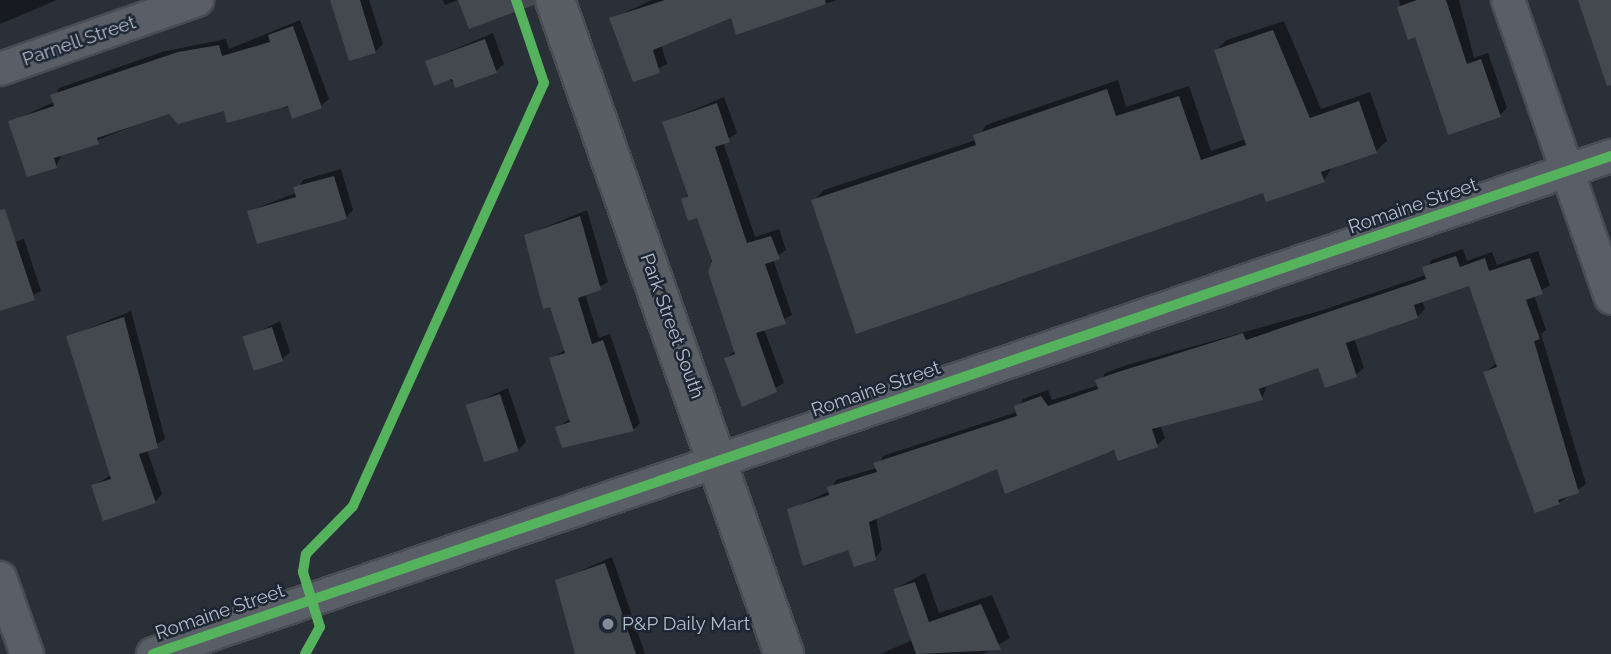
<!DOCTYPE html>
<style>
body{margin:0}
#map{position:relative;width:1611px;height:654px;overflow:hidden;background:#2a3038;font-family:Raleway,sans-serif}
div>[style]{position:absolute}
[style*='--x']{left:calc(var(--x)*1px);top:calc(var(--y)*1px);width:calc(var(--w)*1px);rotate:calc(var(--a)*1deg)}
.shadow>*{inset:0;background:#0007}
.building>*{inset:0;background:#444950;transform-origin:0 0}
.roads{filter:drop-shadow(2px 0 #484c53) drop-shadow(-2px 0 #484c53) drop-shadow(0 2px #484c53) drop-shadow(0 -2px #484c53)}
.street>*{height:32px;margin:-16px;padding:0 16px;transform-origin:16px;border-radius:16px;background:#5a5e66}
.secondary>*{height:38px;margin:-19px;padding:0 19px;transform-origin:19px;border-radius:19px;background:#595d64}
.cycleway>*{height:10px;margin:-5px;padding:0 5px;transform-origin:5px;border-radius:5px;background:#56b35d}
.dots>*{width:19px;height:19px;translate:-50% -50%;box-sizing:border-box;border:4px solid #1d2633;border-radius:50%}
span{translate:-50% -50%;white-space:nowrap;text-align:center;line-height:1.15;-webkit-text-stroke:5px #1d2633;paint-order:stroke}
.street-label{font-size:19px;color:#b4bcc9}
.poi-label{font-size:19px;color:#b4bcc9}
.left{translate:0 -50%;text-align:left}
</style>
<div id="map">
<div class="shadow">
<i style="clip-path:polygon(0 0,57px 0,0 24px)"></i>
<i style="clip-path:polygon(333px 0,369px 0,383px 44px,375px 52px)"></i>
<i style="clip-path:polygon(443px 0,458px 0,445px 5px)"></i>
<i style="clip-path:polygon(652px 0,837px 0,737px 32px,732px 16px,661px 45px,667px 64px,634px 80px,611px 19px)"></i>
<i style="clip-path:polygon(1399px 0,1459px 0,1474px 58px,1488px 53px,1507px 108px,1500px 115px,1416px 35px,1409px 37px)"></i>
<i style="clip-path:polygon(300px 20px,329px 99px,321px 106px,169px 112px,62px 154px,56px 166px,10px 122px,54px 102px,59px 88px,162px 52px,226px 39px,229px 49px)"></i>
<i style="clip-path:polygon(1284px 21px,1321px 109px,1370px 92px,1387px 141px,1376px 151px,1333px 166px,1324px 180px,1264px 190px,813px 201px,824px 190px,976px 140px,986px 125px,1118px 80px,1126px 107px,1189px 86px,1211px 151px,1246px 139px,1216px 50px,1227px 40px)"></i>
<i style="clip-path:polygon(493px 33px,504px 64px,496px 71px,456px 85px,427px 61px)"></i>
<i style="clip-path:polygon(724px 97px,737px 133px,723px 142px,755px 237px,779px 229px,786px 250px,773px 259px,792px 315px,764px 329px,784px 383px,743px 405px,726px 358px,736px 350px,699px 216px,683px 199px,689px 193px,664px 122px)"></i>
<i style="clip-path:polygon(341px 169px,353px 210px,346px 217px,249px 211px,296px 193px,303px 180px)"></i>
<i style="clip-path:polygon(587px 210px,608px 282px,585px 294px,599px 338px,610px 334px,640px 423px,633px 430px,557px 428px,571px 418px,551px 359px,566px 349px,526px 235px)"></i>
<i style="clip-path:polygon(24px 239px,41px 291px,0 310px,0 247px)"></i>
<i style="clip-path:polygon(1463px 249px,1467px 261px,1492px 252px,1497px 265px,1538px 251px,1550px 285px,1534px 295px,1546px 330px,1541px 334px,1586px 484px,1559px 503px,1485px 372px,1497px 363px,1470px 284px,1422px 301px,1425px 309px,1417px 317px,1354px 338px,1364px 368px,1356px 375px,1326px 385px,1320px 366px,1268px 384px,1262px 398px,1160px 425px,1165px 438px,1157px 445px,998px 467px,876px 517px,882px 550px,875px 558px,789px 510px,830px 491px,836px 480px,877px 468px,883px 456px,1017px 412px,1023px 399px,1048px 390px,1052px 400px,1099px 385px,1105px 373px,1127px 365px,1323px 310px,1426px 275px,1431px 260px)"></i>
<i style="clip-path:polygon(131px 311px,165px 439px,147px 450px,162px 494px,155px 502px,93px 486px,111px 475px,68px 337px)"></i>
<i style="clip-path:polygon(280px 321px,290px 352px,282px 359px,245px 338px)"></i>
<i style="clip-path:polygon(508px 388px,526px 442px,518px 450px,468px 406px)"></i>
<i style="clip-path:polygon(612px 557px,645px 654px,581px 654px,557px 581px)"></i>
<i style="clip-path:polygon(925px 573px,939px 613px,992px 595px,1010px 638px,983px 654px,880px 654px,913px 640px,895px 589px)"></i>
</div>
<div class="building">
<i style="clip-path:polygon(330px 0,360px 0,376px 53px,349px 61px)"></i>
<i style="clip-path:polygon(458px 0,534px 0,534px 5px,469px 29px)"></i>
<i style="clip-path:polygon(665px 0,825px 0,826px 4px,736px 35px,731px 18px,653px 50px,660px 73px,633px 82px,609px 18px)"></i>
<i style="clip-path:polygon(1417px 0,1446px 0,1467px 64px,1481px 59px,1501px 117px,1448px 135px,1415px 37px,1408px 40px,1397px 7px)"></i>
<i style="clip-path:polygon(1578px 0,1611px 0,1611px 85px,1607px 86px)"></i>
<i style="clip-path:polygon(293px 26px,322px 108px,292px 119px,288px 106px,227px 123px,224px 111px,178px 124px,169px 114px,97px 138px,99px 144px,54px 158px,57px 168px,27px 177px,8px 121px,54px 106px,50px 95px,178px 52px,219px 45px,222px 56px,270px 42px,268px 35px)"></i>
<i style="clip-path:polygon(1273px 30px,1310px 118px,1359px 101px,1377px 153px,1321px 172px,1325px 182px,1266px 202px,1263px 193px,856px 334px,811px 200px,976px 145px,973px 135px,1107px 89px,1116px 116px,1179px 96px,1201px 160px,1246px 145px,1214px 50px)"></i>
<i style="clip-path:polygon(485px 39px,497px 73px,455px 88px,452px 79px,434px 86px,425px 61px)"></i>
<i style="clip-path:polygon(717px 103px,730px 142px,715px 147px,747px 243px,771px 236px,780px 259px,765px 264px,786px 324px,756px 333px,777px 392px,742px 407px,724px 358px,735px 354px,708px 272px,712px 261px,697px 218px,688px 221px,681px 199px,688px 196px,662px 122px)"></i>
<i style="clip-path:polygon(334px 176px,347px 219px,257px 244px,247px 211px,296px 197px,293px 187px)"></i>
<i style="clip-path:polygon(5px 209px,35px 300px,0 311px,0 210px)"></i>
<i style="clip-path:polygon(580px 216px,601px 290px,578px 298px,592px 344px,603px 340px,634px 431px,562px 448px,555px 427px,570px 422px,549px 358px,565px 353px,550px 307px,543px 309px,524px 235px)"></i>
<i style="clip-path:polygon(1456px 256px,1460px 267px,1485px 258px,1489px 271px,1530px 258px,1543px 294px,1526px 300px,1540px 339px,1534px 341px,1579px 493px,1558px 500px,1560px 504px,1535px 513px,1483px 372px,1497px 367px,1469px 286px,1414px 305px,1418px 318px,1346px 343px,1357px 377px,1325px 388px,1318px 368px,1259px 389px,1263px 400px,1152px 429px,1158px 447px,1118px 461px,1114px 450px,1005px 494px,997px 469px,869px 522px,876px 560px,854px 567px,848px 550px,803px 566px,787px 509px,829px 495px,827px 487px,877px 472px,873px 463px,1017px 416px,1014px 406px,1041px 396px,1048px 406px,1098px 389px,1095px 380px,1118px 372px,1243px 333px,1246px 340px,1426px 279px,1422px 267px)"></i>
<i style="clip-path:polygon(124px 317px,158px 448px,139px 454px,156px 503px,103px 521px,91px 485px,111px 479px,66px 336px)"></i>
<i style="left:272px;top:327px;width:36px;height:31px;rotate:72deg"></i>
<i style="left:500px;top:394px;width:60px;height:36px;rotate:72deg"></i>
<i style="clip-path:polygon(605px 563px,636px 654px,575px 654px,555px 580px)"></i>
<i style="clip-path:polygon(915px 582px,929px 622px,981px 604px,1001px 650px,916px 654px,893px 589px)"></i>
</div>
<div class="roads">
<div class="street">
<i style="--x:1508;--y:0;--w:315;--a:70.9"></i>
<i style="--x:0;--y:69;--w:209;--a:-19.3"></i>
<i style="--x:0;--y:578;--w:81;--a:70.4"></i>
<i style="--x:153;--y:654;--w:1541;--a:-18.86"></i>
</div>
<div class="secondary">
<i style="--x:555;--y:0;--w:693;--a:70.7"></i>
</div>
</div>
<div class="cycleway">
<i style="--x:153;--y:654;--w:1541;--a:-18.86"></i>
<i style="--x:305;--y:654;--w:31;--a:-61"></i>
<i style="--x:320;--y:627;--w:58;--a:-107.2"></i>
<i style="--x:303;--y:572;--w:18;--a:-81"></i>
<i style="--x:306;--y:554;--w:67;--a:-45.6"></i>
<i style="--x:353;--y:506;--w:464;--a:-65.7"></i>
<i style="--x:544;--y:83;--w:88;--a:-108.6"></i>
</div>
<div class="dots">
<i style="left:608px;top:624px;background:#848b96"></i>
</div>
<div class="street-label">
<span style="left:79px;top:41px;rotate:-19deg">Parnell Street</span>
<span style="left:1413px;top:206px;rotate:-19deg">Romaine Street</span>
<span style="left:672px;top:326px;rotate:70deg">Park Street South</span>
<span style="left:876px;top:389px;rotate:-19deg">Romaine Street</span>
<span style="left:220px;top:612px;rotate:-19deg">Romaine Street</span>
</div>
<div class="poi-label">
<span class="left" style="left:622px;top:624px">P&amp;P Daily Mart</span>
</div>
</div>
